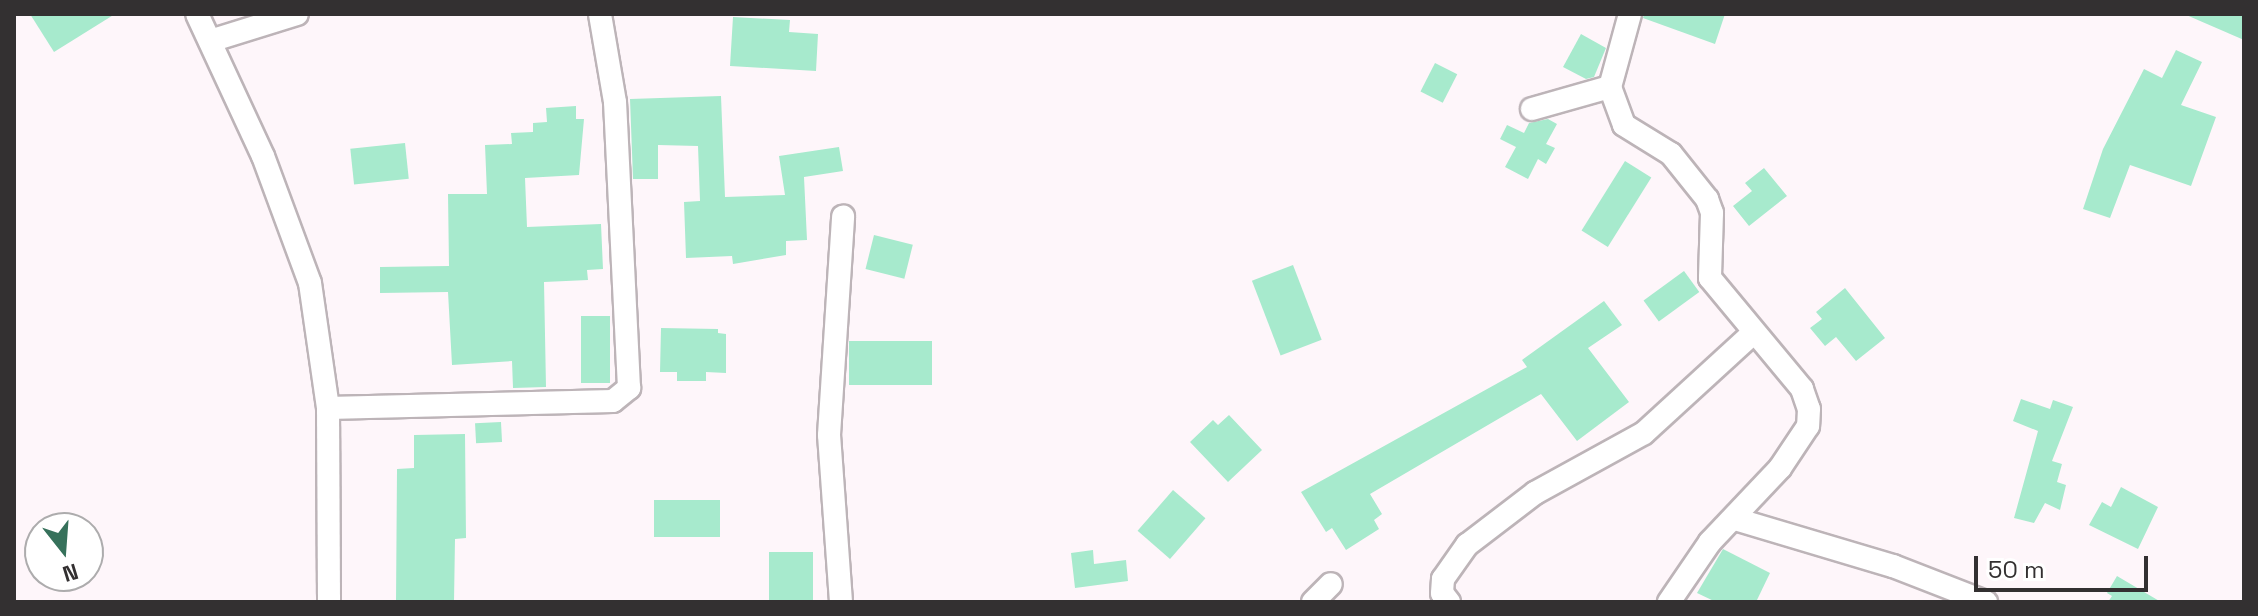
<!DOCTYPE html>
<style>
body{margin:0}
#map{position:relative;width:2258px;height:616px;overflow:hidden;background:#fef6fa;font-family:"Space Grotesk",sans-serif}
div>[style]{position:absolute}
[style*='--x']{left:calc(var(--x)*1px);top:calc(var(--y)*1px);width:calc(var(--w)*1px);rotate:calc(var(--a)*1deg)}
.building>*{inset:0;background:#a7eacd;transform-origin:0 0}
.roads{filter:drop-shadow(2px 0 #bdb4b8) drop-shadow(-2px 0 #bdb4b8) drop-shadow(0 2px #bdb4b8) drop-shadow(0 -2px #bdb4b8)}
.minor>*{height:22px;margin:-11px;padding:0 11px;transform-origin:11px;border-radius:11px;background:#fff}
span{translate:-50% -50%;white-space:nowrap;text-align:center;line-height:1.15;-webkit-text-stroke:7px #fff;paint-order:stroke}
.frame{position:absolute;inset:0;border:16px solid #333031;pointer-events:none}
.north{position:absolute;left:24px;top:512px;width:80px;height:80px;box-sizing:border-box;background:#fff;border:2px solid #adacad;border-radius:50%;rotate:163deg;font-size:22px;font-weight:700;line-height:32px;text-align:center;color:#333031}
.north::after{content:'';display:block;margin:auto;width:28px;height:36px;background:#36715b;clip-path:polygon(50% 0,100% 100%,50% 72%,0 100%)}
.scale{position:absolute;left:1974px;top:556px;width:174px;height:36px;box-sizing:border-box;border:4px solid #333031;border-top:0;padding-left:10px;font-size:24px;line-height:28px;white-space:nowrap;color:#333031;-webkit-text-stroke:6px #fff;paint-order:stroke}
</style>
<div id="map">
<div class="building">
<i style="clip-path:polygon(30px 14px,115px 14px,54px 52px)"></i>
<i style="clip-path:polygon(1644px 14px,1725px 14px,1715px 44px,1643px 18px)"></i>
<i style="clip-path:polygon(2184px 14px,2244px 14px,2244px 40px)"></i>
<i style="clip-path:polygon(733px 17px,790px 20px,789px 32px,818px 34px,816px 71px,730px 66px)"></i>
<i style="clip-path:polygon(1581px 34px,1606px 48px,1594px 77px,1586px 79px,1563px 67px)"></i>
<i style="clip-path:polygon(2176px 50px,2202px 62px,2181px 105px,2216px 117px,2191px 186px,2130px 165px,2110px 218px,2083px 209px,2103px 149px,2144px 69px,2162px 78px)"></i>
<i style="left:1435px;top:63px;width:25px;height:32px;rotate:27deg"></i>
<i style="clip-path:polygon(721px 96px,725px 197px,785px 195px,779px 156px,839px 147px,843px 171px,804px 177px,807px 240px,786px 241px,786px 255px,733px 264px,732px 256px,686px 258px,684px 202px,700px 201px,698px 146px,658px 145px,658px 179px,633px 179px,630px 99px)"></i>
<i style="clip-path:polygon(576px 106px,576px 119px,584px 119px,579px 175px,525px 178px,527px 227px,601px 224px,603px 269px,587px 270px,588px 280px,544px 282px,546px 387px,513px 388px,512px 361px,452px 365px,448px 292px,380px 293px,380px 267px,449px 266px,448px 194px,487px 194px,485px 145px,512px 144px,511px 133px,533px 132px,533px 123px,547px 122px,546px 108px)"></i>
<i style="clip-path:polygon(1548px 119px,1557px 124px,1546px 144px,1555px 148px,1546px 164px,1538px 159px,1528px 179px,1505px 167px,1516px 147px,1500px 139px,1507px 125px,1524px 133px,1529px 123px)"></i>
<i style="left:405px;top:143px;width:36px;height:55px;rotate:84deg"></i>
<i style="left:1625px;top:161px;width:31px;height:82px;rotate:32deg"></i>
<i style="clip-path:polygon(1764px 168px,1787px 196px,1749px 226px,1733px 206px,1752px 191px,1745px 183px)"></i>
<i style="left:874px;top:235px;width:40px;height:35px;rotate:14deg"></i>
<i style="left:1293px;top:265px;width:80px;height:44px;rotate:69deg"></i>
<i style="left:1684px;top:271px;width:26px;height:50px;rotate:54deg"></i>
<i style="clip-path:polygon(1845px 288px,1885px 338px,1856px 361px,1836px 337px,1825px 346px,1810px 328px,1822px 319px,1816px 312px)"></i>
<i style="clip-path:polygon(1604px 301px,1622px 325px,1588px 348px,1629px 402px,1577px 441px,1541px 394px,1370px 494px,1382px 514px,1374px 520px,1379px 529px,1346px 550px,1332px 528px,1326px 532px,1301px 492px,1527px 367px,1522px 360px)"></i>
<i style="left:581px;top:316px;width:29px;height:67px"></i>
<i style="clip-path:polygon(661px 328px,718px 329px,718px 333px,726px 334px,726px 373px,706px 372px,706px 381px,677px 381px,677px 372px,660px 372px)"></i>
<i style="left:849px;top:341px;width:83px;height:44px"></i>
<i style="clip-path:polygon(2021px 399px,2050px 409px,2053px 400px,2073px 407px,2052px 461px,2062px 464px,2057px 482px,2066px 485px,2060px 510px,2045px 503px,2034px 523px,2014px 518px,2038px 431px,2013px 421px)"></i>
<i style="clip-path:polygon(1229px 415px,1262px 450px,1228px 482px,1190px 442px,1213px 420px,1218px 425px)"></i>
<i style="left:501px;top:422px;width:20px;height:26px;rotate:87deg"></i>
<i style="clip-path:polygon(465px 434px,466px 538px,455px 539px,454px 602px,396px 602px,397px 469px,414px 468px,414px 435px)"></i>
<i style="clip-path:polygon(2121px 487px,2158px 507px,2138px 549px,2089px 525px,2102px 502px,2111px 507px)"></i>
<i style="left:1173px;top:490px;width:43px;height:54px;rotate:41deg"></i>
<i style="left:654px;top:500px;width:66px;height:37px"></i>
<i style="clip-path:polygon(1723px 549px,1770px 573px,1756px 602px,1716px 602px,1697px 593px)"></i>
<i style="clip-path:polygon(1093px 550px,1094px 564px,1126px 560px,1128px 581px,1075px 588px,1071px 553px)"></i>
<i style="left:813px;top:552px;width:50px;height:44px;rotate:90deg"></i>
<i style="clip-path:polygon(2117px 576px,2161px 602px,2108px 602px,2112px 596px,2107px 593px)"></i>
</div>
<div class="roads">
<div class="minor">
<i style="--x:197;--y:14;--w:157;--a:65.1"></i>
<i style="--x:263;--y:156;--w:135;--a:69.7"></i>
<i style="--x:310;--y:283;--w:126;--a:81.8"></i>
<i style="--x:328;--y:408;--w:194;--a:89.7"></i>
<i style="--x:1630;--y:14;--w:76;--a:105.3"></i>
<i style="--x:1610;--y:87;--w:40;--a:69.8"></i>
<i style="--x:1624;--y:125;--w:55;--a:31.7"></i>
<i style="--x:1671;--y:154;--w:58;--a:51.3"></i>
<i style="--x:1707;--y:199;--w:15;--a:70"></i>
<i style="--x:1712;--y:213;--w:65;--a:91.8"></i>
<i style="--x:1710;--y:278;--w:144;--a:50.3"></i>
<i style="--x:1802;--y:389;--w:21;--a:71"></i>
<i style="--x:1809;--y:409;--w:17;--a:93"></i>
<i style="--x:1808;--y:426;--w:50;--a:123.7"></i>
<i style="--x:1780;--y:468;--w:102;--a:133.4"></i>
<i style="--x:1710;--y:542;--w:73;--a:124.3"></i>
<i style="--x:210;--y:41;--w:91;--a:-17.2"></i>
<i style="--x:1532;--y:109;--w:81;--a:-15.8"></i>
<i style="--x:328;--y:408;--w:285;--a:-1.4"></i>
<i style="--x:613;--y:401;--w:21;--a:-39"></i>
<i style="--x:629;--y:388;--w:286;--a:-92.8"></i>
<i style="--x:615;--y:102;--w:89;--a:-99.7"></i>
<i style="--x:1735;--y:519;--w:165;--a:16.6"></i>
<i style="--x:1893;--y:566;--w:100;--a:21.2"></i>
<i style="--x:841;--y:602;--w:167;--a:-94.1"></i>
<i style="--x:829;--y:435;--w:219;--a:-86.3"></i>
<i style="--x:1313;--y:602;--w:25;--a:-45"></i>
<i style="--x:1449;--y:602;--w:11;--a:-128"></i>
<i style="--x:1442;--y:593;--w:14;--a:-86"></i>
<i style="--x:1443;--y:579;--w:42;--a:-54.8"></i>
<i style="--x:1467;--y:545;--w:86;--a:-37.4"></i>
<i style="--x:1535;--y:493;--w:124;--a:-28.8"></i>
<i style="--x:1644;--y:433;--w:145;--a:-42.5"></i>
</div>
</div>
<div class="frame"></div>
<div class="north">N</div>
<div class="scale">50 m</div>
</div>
